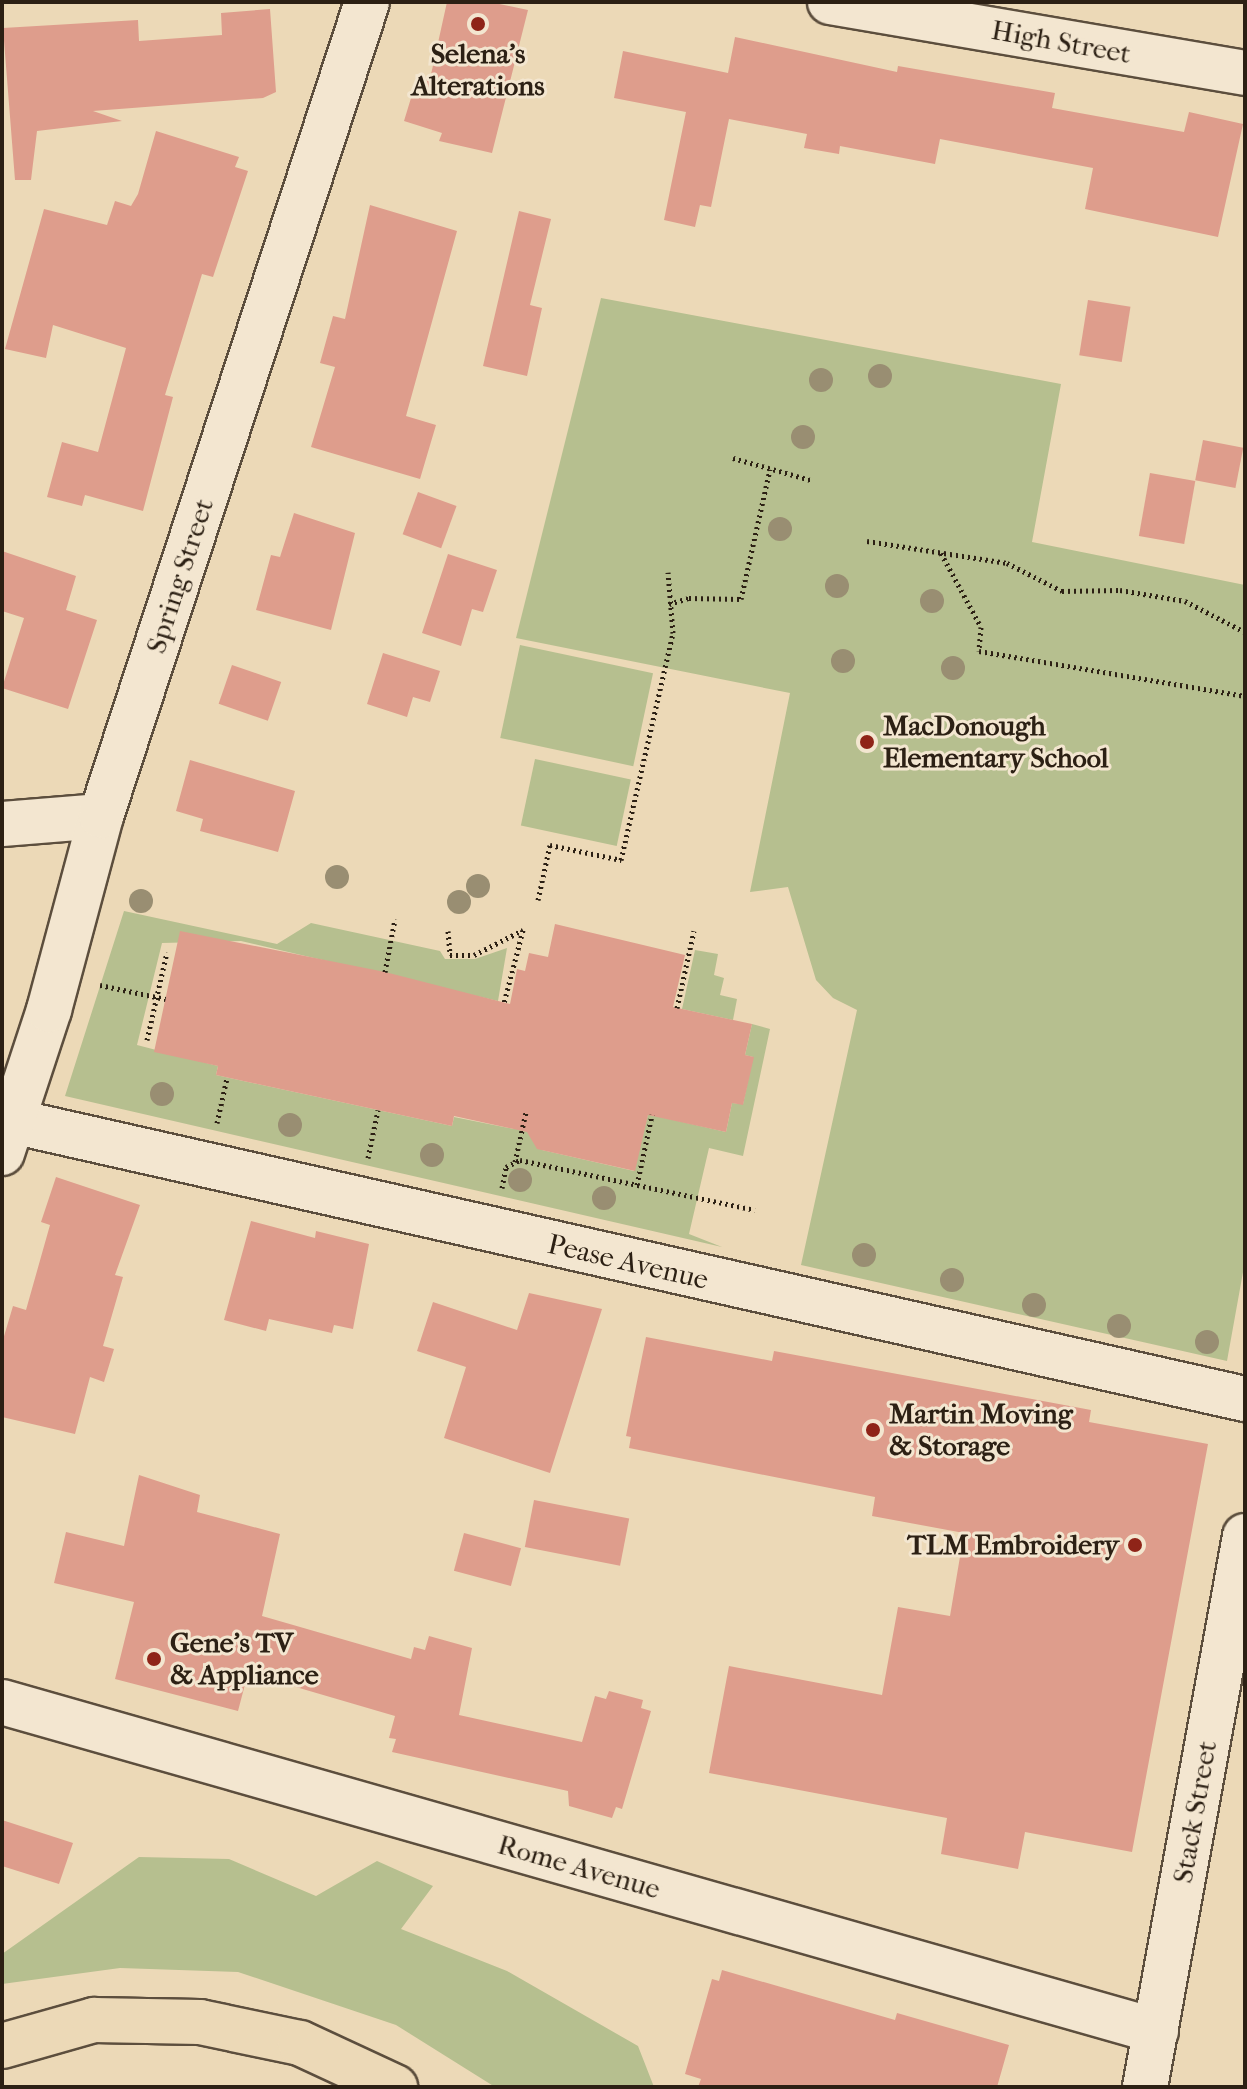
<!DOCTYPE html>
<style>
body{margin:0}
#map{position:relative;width:1247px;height:2089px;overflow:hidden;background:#ecd9b7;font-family:"IM FELL French Canon",serif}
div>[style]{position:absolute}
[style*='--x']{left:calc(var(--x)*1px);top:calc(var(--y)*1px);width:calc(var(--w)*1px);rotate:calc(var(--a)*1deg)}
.green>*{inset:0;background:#b6bf8f;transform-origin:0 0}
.building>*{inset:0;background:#de9d8c;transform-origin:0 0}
.path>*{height:5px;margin-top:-2.5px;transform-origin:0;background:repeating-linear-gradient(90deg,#2c2014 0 2px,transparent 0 6px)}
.roads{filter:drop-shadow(2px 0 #5c4e3d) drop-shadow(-2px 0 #5c4e3d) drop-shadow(0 2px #5c4e3d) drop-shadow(0 -2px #5c4e3d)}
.minor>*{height:44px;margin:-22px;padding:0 22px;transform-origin:22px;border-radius:22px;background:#f3e6d0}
.tertiary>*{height:44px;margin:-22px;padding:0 22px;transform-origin:22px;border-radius:22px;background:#f3e6d0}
.trunk>*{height:44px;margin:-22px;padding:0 22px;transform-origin:22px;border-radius:22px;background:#ecd9b7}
.trees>*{width:24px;height:24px;margin:-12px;border-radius:50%;background:#998e72}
.dots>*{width:22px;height:22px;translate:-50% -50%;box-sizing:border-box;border:4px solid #f3e6d0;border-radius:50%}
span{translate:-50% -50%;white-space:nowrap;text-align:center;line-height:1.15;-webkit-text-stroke:6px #f3e6d0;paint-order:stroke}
.street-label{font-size:28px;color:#2c2014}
.poi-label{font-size:28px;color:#2c2014;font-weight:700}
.left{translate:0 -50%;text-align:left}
.right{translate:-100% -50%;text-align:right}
.frame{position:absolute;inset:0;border:4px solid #2c2014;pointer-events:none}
</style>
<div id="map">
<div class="green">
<i style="clip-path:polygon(601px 298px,1061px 384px,1032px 542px,1245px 585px,1245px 1261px,1227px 1361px,801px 1265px,857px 1010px,833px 998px,816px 980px,788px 887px,750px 892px,790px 693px,516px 638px)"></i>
<i style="left:520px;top:645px;width:136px;height:95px;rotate:12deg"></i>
<i style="left:535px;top:759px;width:98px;height:68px;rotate:12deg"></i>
<i style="clip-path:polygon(124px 911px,277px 944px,311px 923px,440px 951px,445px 959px,475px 959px,507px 948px,498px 1001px,241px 941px,162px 943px,137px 1045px,218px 1066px,216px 1075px,452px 1126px,454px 1117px,514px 1129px,518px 1111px,542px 1150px,634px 1171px,648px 1114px,726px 1132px,732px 1103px,743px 1104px,753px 1057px,745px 1055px,752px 1024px,770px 1029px,743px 1156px,709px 1148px,689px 1234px,722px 1247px,65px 1096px)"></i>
<i style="clip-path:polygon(695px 950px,718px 954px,714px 975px,724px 978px,720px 995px,737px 999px,733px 1020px,682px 1009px)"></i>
<i style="clip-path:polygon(139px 1857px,229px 1859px,316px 1896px,377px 1861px,433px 1886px,401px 1929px,507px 1971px,638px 2046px,654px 2087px,495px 2087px,396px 2025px,238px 1972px,120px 1968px,2px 1984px,2px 1954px)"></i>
</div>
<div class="building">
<i style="clip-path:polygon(447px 2px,490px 2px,528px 10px,492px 153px,439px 141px,442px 133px,404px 121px,418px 75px,430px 79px)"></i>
<i style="clip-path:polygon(270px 9px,276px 92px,263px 98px,93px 111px,122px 121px,37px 131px,31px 180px,15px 180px,3px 28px,138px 20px,139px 41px,222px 35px,221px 13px)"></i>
<i style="clip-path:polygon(735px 37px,897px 72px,898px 66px,1055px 93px,1052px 108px,1184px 132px,1189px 112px,1243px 124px,1218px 237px,1085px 209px,1093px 168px,940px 139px,935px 164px,840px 146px,839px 154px,804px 148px,807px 134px,729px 119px,711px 207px,700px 205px,695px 227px,664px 220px,686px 112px,614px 98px,623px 51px,728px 73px)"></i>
<i style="clip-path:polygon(156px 131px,239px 157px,235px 167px,248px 171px,213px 277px,202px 274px,165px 395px,173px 397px,143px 511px,85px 495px,82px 506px,47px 497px,62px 442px,98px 452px,126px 348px,53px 325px,46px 358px,5px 349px,44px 209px,107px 225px,115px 201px,131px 206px,138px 194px)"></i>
<i style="clip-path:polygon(370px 205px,457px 231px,406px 416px,436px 425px,420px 479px,311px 447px,335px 367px,320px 363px,333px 316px,345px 319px)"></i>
<i style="clip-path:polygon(519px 211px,551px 219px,530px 305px,542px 308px,527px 376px,483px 366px)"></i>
<i style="left:1088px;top:300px;width:43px;height:56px;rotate:9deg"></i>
<i style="left:1203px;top:440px;width:41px;height:41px;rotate:11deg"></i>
<i style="left:1150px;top:473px;width:46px;height:64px;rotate:10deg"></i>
<i style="left:418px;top:492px;width:41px;height:45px;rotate:20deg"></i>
<i style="clip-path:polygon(294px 513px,355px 533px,331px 630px,256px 610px,271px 555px,280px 557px)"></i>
<i style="clip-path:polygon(2px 551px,76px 576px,66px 610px,97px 620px,68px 709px,2px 688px,24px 618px,2px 611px)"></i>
<i style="clip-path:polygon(448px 554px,497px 570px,483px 612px,472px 609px,461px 646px,422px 633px)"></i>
<i style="clip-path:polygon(383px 653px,440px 671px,430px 702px,413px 697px,407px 717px,367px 704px)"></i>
<i style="left:232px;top:665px;width:52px;height:41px;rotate:19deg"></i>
<i style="clip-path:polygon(190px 760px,295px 791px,278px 852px,200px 831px,203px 819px,176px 811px)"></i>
<i style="clip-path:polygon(555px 924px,685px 955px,673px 1007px,752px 1024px,745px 1055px,754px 1057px,743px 1105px,732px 1103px,726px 1132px,648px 1115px,635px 1171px,537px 1149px,527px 1132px,454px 1116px,452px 1126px,216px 1075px,218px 1066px,154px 1052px,180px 931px,385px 972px,510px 1004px,517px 969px,525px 971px,529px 953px,548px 957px)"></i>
<i style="clip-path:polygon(56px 1177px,140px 1205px,115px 1275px,123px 1277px,103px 1346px,114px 1349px,104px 1382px,90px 1377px,75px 1434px,2px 1417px,2px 1343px,13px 1306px,26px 1310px,50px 1225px,41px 1222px)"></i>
<i style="clip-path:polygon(251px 1221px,315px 1238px,316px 1231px,369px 1244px,353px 1329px,334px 1325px,332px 1333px,269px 1319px,266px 1331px,224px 1320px)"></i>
<i style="clip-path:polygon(529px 1293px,602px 1309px,550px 1473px,444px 1438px,466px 1367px,417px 1351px,433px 1302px,517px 1330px)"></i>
<i style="clip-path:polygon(646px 1337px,772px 1361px,774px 1351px,1091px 1410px,1089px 1422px,1208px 1444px,1132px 1852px,1025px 1832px,1018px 1869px,941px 1854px,947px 1818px,709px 1773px,729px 1666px,882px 1695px,898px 1607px,950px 1616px,964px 1533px,872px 1516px,875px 1497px,629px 1448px,631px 1437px,626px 1436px)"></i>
<i style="clip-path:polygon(139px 1475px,200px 1495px,197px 1512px,280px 1534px,262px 1616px,411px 1659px,414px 1647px,425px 1650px,429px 1636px,472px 1648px,459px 1715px,582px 1742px,595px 1696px,606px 1699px,609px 1691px,643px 1700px,641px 1708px,651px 1711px,622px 1809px,616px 1807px,612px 1818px,569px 1806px,568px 1791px,392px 1752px,396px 1739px,389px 1738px,395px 1716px,248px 1673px,238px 1711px,115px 1679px,134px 1602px,54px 1583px,66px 1532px,124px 1546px)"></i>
<i style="left:534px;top:1500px;width:97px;height:48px;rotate:11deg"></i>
<i style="left:464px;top:1533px;width:59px;height:39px;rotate:15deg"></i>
<i style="clip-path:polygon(2px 1820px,73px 1843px,59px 1884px,2px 1866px)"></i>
<i style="clip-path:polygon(722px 1970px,895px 2020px,897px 2013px,1009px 2045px,997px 2087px,698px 2087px,701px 2079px,685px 2074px,712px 1979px,719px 1981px)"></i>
</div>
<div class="path">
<i style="--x:733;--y:458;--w:81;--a:15.8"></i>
<i style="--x:867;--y:541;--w:142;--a:8.9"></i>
<i style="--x:1007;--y:563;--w:62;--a:27"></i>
<i style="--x:1062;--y:591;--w:58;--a:-1"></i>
<i style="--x:1120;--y:590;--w:66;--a:9.6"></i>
<i style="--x:1185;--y:601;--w:68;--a:27.3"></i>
<i style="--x:941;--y:553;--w:84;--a:61.6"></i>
<i style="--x:981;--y:627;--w:24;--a:95"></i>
<i style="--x:979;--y:651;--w:270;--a:9.6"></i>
<i style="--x:669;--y:604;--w:21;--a:-17"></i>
<i style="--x:689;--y:598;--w:52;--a:1.1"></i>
<i style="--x:741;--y:599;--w:133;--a:-77.4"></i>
<i style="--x:538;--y:900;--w:56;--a:-77.7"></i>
<i style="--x:550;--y:845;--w:73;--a:11.9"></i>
<i style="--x:621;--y:860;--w:233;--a:-77.1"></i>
<i style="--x:673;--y:633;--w:61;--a:-94.7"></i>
<i style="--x:448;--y:931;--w:24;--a:85"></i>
<i style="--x:450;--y:955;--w:24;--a:0"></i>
<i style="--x:474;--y:955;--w:55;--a:-27"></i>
<i style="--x:523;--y:930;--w:75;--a:104.6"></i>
<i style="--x:385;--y:972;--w:54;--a:-79.3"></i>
<i style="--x:100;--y:985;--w:67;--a:12"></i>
<i style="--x:677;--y:1008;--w:79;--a:-77.6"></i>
<i style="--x:147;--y:1040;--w:90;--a:-77.2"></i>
<i style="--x:217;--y:1123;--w:46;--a:-77.5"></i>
<i style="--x:368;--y:1158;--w:49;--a:-78.2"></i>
<i style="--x:515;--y:1162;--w:51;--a:-77.6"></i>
<i style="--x:637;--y:1185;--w:72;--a:-77.9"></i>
<i style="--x:502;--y:1188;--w:21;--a:-79"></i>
<i style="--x:506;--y:1167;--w:16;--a:-27"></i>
<i style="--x:520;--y:1160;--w:240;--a:12"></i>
</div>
<div class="roads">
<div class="minor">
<i style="--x:2;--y:824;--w:99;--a:-4.6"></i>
<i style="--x:12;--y:1121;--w:1264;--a:12.71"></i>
<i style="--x:2;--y:1702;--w:1200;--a:15.91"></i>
<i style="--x:1145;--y:2087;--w:560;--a:-79.71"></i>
</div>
<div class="tertiary">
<i style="--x:830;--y:2;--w:421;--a:9.7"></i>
<i style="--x:2;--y:1153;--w:151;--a:-71.8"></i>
<i style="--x:49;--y:1010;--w:201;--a:-75"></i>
<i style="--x:101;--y:816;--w:856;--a:-71.9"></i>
</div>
<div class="trunk">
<i style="--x:2;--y:2046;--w:96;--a:-15.8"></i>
<i style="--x:94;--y:2020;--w:106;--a:1.1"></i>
<i style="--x:200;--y:2022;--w:102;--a:11.9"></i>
<i style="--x:300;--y:2043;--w:105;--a:24.9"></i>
</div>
</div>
<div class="trees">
<i style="left:880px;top:376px"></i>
<i style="left:821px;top:380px"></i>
<i style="left:803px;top:437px"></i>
<i style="left:780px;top:529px"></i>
<i style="left:837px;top:586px"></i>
<i style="left:932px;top:601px"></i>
<i style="left:843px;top:661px"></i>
<i style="left:953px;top:668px"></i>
<i style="left:337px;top:877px"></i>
<i style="left:478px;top:886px"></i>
<i style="left:141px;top:901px"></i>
<i style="left:459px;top:902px"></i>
<i style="left:162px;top:1094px"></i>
<i style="left:290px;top:1125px"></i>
<i style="left:432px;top:1155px"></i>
<i style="left:520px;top:1180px"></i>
<i style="left:604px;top:1198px"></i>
<i style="left:864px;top:1255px"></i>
<i style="left:952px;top:1280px"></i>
<i style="left:1034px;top:1305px"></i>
<i style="left:1119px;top:1326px"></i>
<i style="left:1207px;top:1342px"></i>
</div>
<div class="dots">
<i style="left:478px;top:24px;background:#8f2418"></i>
<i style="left:867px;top:742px;background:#8f2418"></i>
<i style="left:873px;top:1430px;background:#8f2418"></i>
<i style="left:1135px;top:1545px;background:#8f2418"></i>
<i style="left:154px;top:1659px;background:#8f2418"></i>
</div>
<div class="street-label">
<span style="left:1061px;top:42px;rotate:10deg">High Street</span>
<span style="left:180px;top:576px;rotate:-72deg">Spring Street</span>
<span style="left:628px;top:1262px;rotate:13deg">Pease Avenue</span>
<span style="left:1195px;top:1812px;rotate:-80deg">Stack Street</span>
<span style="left:579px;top:1867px;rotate:16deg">Rome Avenue</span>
</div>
<div class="poi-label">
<span style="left:478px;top:70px">Selena's<br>Alterations</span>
<span class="left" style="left:883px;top:742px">MacDonough<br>Elementary School</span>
<span class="left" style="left:889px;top:1430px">Martin Moving<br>&amp; Storage</span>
<span class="right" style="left:1119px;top:1545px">TLM Embroidery</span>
<span class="left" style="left:170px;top:1659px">Gene's TV<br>&amp; Appliance</span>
</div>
<div class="frame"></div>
</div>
